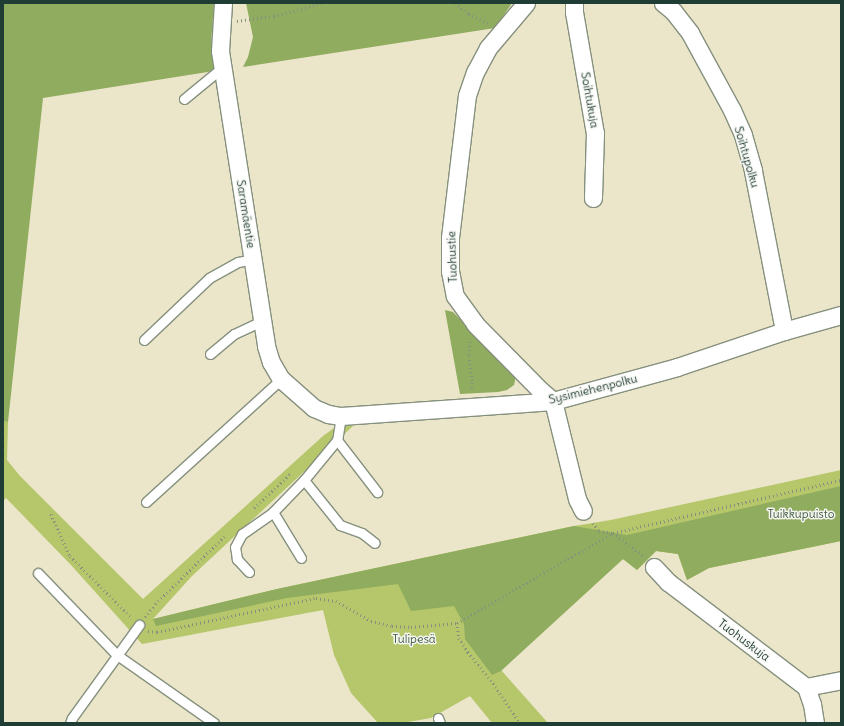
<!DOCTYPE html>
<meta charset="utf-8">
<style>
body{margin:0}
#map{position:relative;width:844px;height:726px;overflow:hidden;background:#ebe5c9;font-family:Delius,sans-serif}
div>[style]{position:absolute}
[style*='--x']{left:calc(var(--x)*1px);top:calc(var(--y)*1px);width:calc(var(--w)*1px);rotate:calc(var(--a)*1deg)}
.green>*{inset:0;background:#b5c76a}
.forest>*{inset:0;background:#90ac5e}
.path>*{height:2.5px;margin-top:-1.25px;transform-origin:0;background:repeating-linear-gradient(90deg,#85917e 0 1px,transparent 0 4px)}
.roads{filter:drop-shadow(1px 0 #85917e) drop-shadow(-1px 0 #85917e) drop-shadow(0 1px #85917e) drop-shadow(0 -1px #85917e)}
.service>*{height:9px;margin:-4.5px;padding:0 4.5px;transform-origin:4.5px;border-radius:4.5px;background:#fff}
.minor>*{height:17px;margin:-8.5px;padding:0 8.5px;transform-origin:8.5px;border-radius:8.5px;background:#fff}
span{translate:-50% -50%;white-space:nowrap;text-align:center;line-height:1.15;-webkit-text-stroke:3px #f6f6f2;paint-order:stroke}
.street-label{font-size:12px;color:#1f3d34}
.park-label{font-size:12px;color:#3d593f}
.frame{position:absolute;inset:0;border:4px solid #1f3d34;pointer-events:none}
</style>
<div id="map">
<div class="green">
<i style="clip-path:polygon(3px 421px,8px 422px,7px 460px,20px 476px,143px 599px,323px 436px,338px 425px,353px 426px,192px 576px,153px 619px,277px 589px,574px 526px,611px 520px,841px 470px,841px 541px,709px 568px,687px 580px,678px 554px,656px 551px,637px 570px,623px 559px,501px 670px,548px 723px,492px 723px,470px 696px,431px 718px,402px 723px,378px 723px,351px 693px,334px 655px,323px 610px,142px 644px,71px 565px,6px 498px,3px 501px)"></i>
</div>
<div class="forest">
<i style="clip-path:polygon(3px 3px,214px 3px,211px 44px,214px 71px,43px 98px,8px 422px,3px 421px)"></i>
<i style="clip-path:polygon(246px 3px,512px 3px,495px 28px,243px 67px,248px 57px,253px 37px)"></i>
<i style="clip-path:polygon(445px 310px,453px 312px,516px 376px,514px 385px,507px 390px,498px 392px,460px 394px)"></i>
<i style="clip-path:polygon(841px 486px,841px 541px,709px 568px,687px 580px,678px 554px,656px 551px,637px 570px,623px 559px,501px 671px,492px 675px,465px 639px,464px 624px,454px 606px,411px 611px,398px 584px,287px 598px,156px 626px,153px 619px,277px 589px,574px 526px,627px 535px)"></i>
</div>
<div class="path">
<i style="--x:455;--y:3;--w:18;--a:38"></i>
<i style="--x:469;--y:14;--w:21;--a:25"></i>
<i style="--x:237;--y:21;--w:37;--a:-8"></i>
<i style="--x:274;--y:16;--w:50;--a:-15.2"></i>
<i style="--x:470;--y:342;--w:14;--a:94"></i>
<i style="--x:469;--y:356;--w:27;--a:82"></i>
<i style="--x:473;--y:383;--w:7;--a:106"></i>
<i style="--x:254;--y:508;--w:51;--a:-43.4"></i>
<i style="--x:51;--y:514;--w:46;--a:65.7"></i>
<i style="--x:70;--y:556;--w:85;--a:45"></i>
<i style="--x:593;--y:523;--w:10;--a:53"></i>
<i style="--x:599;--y:531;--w:14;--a:8"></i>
<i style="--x:613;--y:533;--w:38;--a:37"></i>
<i style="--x:145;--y:617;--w:16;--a:-52"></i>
<i style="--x:155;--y:604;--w:99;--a:-44.2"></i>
<i style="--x:457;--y:623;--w:15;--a:82"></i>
<i style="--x:459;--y:638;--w:17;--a:57"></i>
<i style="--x:468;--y:652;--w:36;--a:51"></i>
<i style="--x:491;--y:680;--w:52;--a:56"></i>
<i style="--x:148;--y:631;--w:9;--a:6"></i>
<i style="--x:157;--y:632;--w:163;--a:-12.1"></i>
<i style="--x:316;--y:598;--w:20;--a:9"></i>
<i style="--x:336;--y:601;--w:40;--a:29.7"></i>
<i style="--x:371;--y:621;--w:22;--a:13"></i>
<i style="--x:392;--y:626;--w:19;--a:3"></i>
<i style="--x:411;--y:627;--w:46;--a:-5"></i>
<i style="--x:457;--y:623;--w:180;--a:-30"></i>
<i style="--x:613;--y:533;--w:234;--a:-13.1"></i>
</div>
<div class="roads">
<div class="service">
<i style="--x:184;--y:99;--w:50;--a:-39.4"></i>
<i style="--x:144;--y:340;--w:90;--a:-43.6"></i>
<i style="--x:209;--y:278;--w:33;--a:-29"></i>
<i style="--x:238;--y:262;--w:15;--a:-11"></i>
<i style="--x:210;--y:354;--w:31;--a:-40"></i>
<i style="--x:234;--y:334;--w:31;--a:-25"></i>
<i style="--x:341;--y:416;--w:24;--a:99"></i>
<i style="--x:337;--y:440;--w:66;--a:52.4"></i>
<i style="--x:337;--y:440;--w:52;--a:129.5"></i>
<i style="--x:304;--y:480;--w:58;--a:51.3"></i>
<i style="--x:340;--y:525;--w:23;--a:20"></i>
<i style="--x:362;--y:533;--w:16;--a:38"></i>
<i style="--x:146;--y:502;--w:183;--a:-42.3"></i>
<i style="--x:301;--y:558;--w:54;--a:-121.3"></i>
<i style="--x:273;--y:512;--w:45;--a:-45.9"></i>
<i style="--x:249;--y:572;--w:18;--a:-133"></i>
<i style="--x:237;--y:559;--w:12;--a:-99"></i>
<i style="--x:235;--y:547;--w:15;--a:-62"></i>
<i style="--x:242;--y:534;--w:38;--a:-35"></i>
<i style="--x:38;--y:573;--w:114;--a:46.1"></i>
<i style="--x:117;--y:655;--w:118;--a:35"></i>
<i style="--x:438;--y:718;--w:5;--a:68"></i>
<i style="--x:70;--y:723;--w:5;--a:-68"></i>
<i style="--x:72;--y:718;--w:115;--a:-54.2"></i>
</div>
<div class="minor">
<i style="--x:223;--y:3;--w:48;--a:93.6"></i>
<i style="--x:220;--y:51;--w:299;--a:81.1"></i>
<i style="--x:266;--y:346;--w:17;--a:73"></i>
<i style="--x:271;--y:362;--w:20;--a:60"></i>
<i style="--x:281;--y:379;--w:44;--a:41.3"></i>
<i style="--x:314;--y:408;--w:15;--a:23"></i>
<i style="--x:328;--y:414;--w:13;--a:9"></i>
<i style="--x:341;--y:416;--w:213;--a:-4"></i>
<i style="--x:553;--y:401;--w:129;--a:-15.3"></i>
<i style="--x:677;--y:367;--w:113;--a:-18.6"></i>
<i style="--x:784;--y:331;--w:59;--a:-15.7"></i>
<i style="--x:526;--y:3;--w:59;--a:130.2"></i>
<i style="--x:488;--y:48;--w:27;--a:118"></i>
<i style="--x:475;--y:72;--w:24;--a:109"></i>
<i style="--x:467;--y:95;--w:144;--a:96.8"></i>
<i style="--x:450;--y:238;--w:33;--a:90"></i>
<i style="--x:450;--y:271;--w:25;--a:79"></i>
<i style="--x:455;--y:296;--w:34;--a:54"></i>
<i style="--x:475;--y:324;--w:93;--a:45.4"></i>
<i style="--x:540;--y:390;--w:17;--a:40"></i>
<i style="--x:553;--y:401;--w:101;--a:76.2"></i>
<i style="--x:577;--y:499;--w:13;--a:63"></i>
<i style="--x:574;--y:3;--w:9;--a:90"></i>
<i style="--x:574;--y:12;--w:123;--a:80.2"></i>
<i style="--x:595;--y:133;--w:65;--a:91.8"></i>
<i style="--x:663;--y:3;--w:13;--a:39"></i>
<i style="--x:673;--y:11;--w:28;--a:52"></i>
<i style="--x:690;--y:33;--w:88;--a:61.4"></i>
<i style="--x:732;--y:110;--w:27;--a:66"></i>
<i style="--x:743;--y:135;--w:37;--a:74"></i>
<i style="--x:753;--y:171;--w:163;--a:79"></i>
<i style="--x:654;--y:567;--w:21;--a:47"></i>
<i style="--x:668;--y:582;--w:173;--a:37.3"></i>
<i style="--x:806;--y:687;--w:18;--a:71"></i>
<i style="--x:812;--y:704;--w:19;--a:81"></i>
<i style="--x:806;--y:687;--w:36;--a:-11"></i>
</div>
</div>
<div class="street-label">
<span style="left:590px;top:100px;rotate:80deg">Soihtukuja</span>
<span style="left:747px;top:157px;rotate:74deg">Soihtupolku</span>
<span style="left:246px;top:214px;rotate:81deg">Saramäentie</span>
<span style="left:452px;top:257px;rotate:-92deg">Tuohustie</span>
<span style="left:593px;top:389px;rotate:-14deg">Sysimiehenpolku</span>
<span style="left:744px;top:640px;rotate:37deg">Tuohuskuja</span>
</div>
<div class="park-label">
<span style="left:801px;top:514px">Tuikkupuisto</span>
<span style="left:414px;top:639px">Tulipesä</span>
</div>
<div class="frame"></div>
</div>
